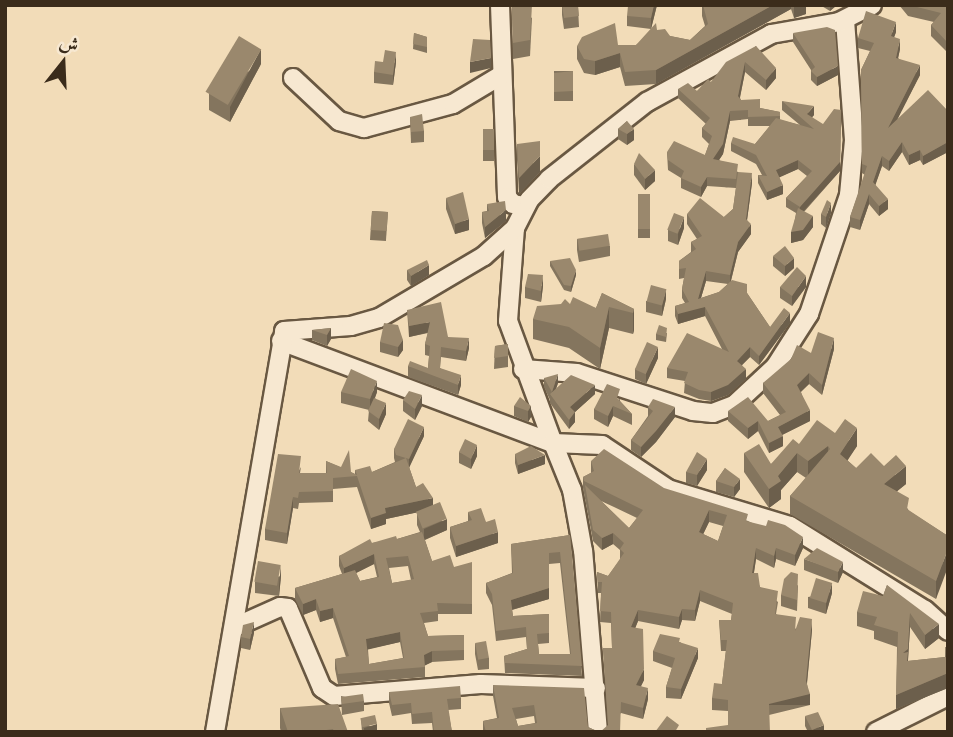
<!DOCTYPE html>
<meta charset="utf-8">
<style>
body{margin:0}
#map{position:relative;width:953px;height:737px;overflow:hidden;background:#f2dcb8;font-family:"Gentium Book Plus",Amiri,serif}
div>[style]{position:absolute}
[style*='--x']{left:calc(var(--x)*1px);top:calc(var(--y)*1px);width:calc(var(--w)*1px);rotate:calc(var(--a)*1deg)}
.roads{filter:drop-shadow(2px 0 #695842) drop-shadow(-2px 0 #695842) drop-shadow(0 2px #695842) drop-shadow(0 -2px #695842)}
.minor>*{height:18px;margin:-9px;padding:0 9px;transform-origin:9px;border-radius:9px;background:#f7e8d1}
.wall>*{inset:0;background:#84755e;transform-origin:0 0}
.shaded-wall>*{inset:0;background:#6c5f4c;transform-origin:0 0}
.building>*{inset:0;background:#9a886d;transform-origin:0 0}
span{translate:-50% -50%;white-space:nowrap;text-align:center;line-height:1.15;-webkit-text-stroke:5px #f7e8d1;paint-order:stroke}
.frame{position:absolute;inset:0;border:7px solid #3b2c1b;pointer-events:none}
.north{position:absolute;left:28px;top:28px;width:70px;height:70px;-webkit-text-stroke:5px #f7e8d1;paint-order:stroke;rotate:18deg;font-size:19px;font-weight:700;line-height:28px;text-align:center;color:#3b2c1b}
.north::after{content:'';display:block;margin:auto;width:24px;height:32px;background:#3b2c1b;clip-path:polygon(50% 0,100% 100%,50% 72%,0 100%)}
</style>
<div id="map">
<div class="roads">
<div class="minor">
<i style="--x:500;--y:5;--w:192;--a:87.9"></i>
<i style="--x:507;--y:197;--w:9;--a:49"></i>
<i style="--x:513;--y:204;--w:11;--a:10"></i>
<i style="--x:293;--y:78;--w:63;--a:43.1"></i>
<i style="--x:339;--y:121;--w:26;--a:16"></i>
<i style="--x:364;--y:128;--w:92;--a:-15.1"></i>
<i style="--x:453;--y:104;--w:55;--a:-30.8"></i>
<i style="--x:281;--y:341;--w:290;--a:20.6"></i>
<i style="--x:553;--y:443;--w:130;--a:-110.2"></i>
<i style="--x:508;--y:321;--w:93;--a:-85.7"></i>
<i style="--x:523;--y:369;--w:54;--a:4.2"></i>
<i style="--x:577;--y:373;--w:122;--a:18.1"></i>
<i style="--x:693;--y:411;--w:20;--a:6"></i>
<i style="--x:713;--y:413;--w:22;--a:-21"></i>
<i style="--x:734;--y:405;--w:56;--a:-42.8"></i>
<i style="--x:775;--y:367;--w:63;--a:-57.3"></i>
<i style="--x:809;--y:314;--w:126;--a:-71.4"></i>
<i style="--x:849;--y:195;--w:55;--a:-84.8"></i>
<i style="--x:854;--y:140;--w:119;--a:-94.3"></i>
<i style="--x:235;--y:627;--w:49;--a:-24"></i>
<i style="--x:280;--y:607;--w:8;--a:7"></i>
<i style="--x:288;--y:608;--w:87;--a:67"></i>
<i style="--x:322;--y:688;--w:14;--a:34"></i>
<i style="--x:334;--y:696;--w:147;--a:-4.7"></i>
<i style="--x:481;--y:684;--w:115;--a:2"></i>
<i style="--x:215;--y:732;--w:407;--a:-80.2"></i>
<i style="--x:284;--y:331;--w:67;--a:-4.3"></i>
<i style="--x:351;--y:326;--w:29;--a:-16"></i>
<i style="--x:379;--y:318;--w:122;--a:-30.6"></i>
<i style="--x:484;--y:256;--w:42;--a:-42.1"></i>
<i style="--x:515;--y:228;--w:31;--a:-63"></i>
<i style="--x:529;--y:200;--w:29;--a:-46"></i>
<i style="--x:549;--y:179;--w:125;--a:-38.2"></i>
<i style="--x:647;--y:102;--w:141;--a:-28.7"></i>
<i style="--x:771;--y:34;--w:69;--a:-10"></i>
<i style="--x:839;--y:22;--w:37;--a:-27"></i>
<i style="--x:598;--y:732;--w:182;--a:-94.7"></i>
<i style="--x:583;--y:551;--w:62;--a:-100.2"></i>
<i style="--x:572;--y:490;--w:51;--a:-112"></i>
<i style="--x:553;--y:443;--w:49;--a:2.3"></i>
<i style="--x:602;--y:445;--w:79;--a:33.7"></i>
<i style="--x:668;--y:489;--w:127;--a:16.9"></i>
<i style="--x:790;--y:526;--w:159;--a:31.9"></i>
<i style="--x:925;--y:610;--w:31;--a:42"></i>
<i style="--x:876;--y:732;--w:80;--a:-26.6"></i>
</div>
</div>
<div class="wall">
<i style="clip-path:polygon(512px 5px,532px 18px,530px 56px,513px 59px)"></i>
<i style="clip-path:polygon(562px 5px,598px 5px,578px 7px,579px 27px,564px 29px,562px 15px)"></i>
<i style="clip-path:polygon(640px 5px,657px 5px,651px 29px,627px 26px,627px 16px,639px 7px)"></i>
<i style="clip-path:polygon(702px 5px,806px 5px,806px 14px,794px 18px,791px 9px,656px 84px,625px 86px,620px 67px,595px 75px,584px 73px,577px 59px,577px 46px,636px 45px,657px 30px,670px 36px,690px 40px,705px 26px,702px 16px)"></i>
<i style="clip-path:polygon(820px 5px,837px 5px,830px 11px)"></i>
<i style="clip-path:polygon(899px 5px,948px 5px,948px 53px,931px 36px,931px 25px,934px 22px,908px 16px)"></i>
<i style="clip-path:polygon(896px 32px,894px 37px,900px 49px,898px 58px,920px 75px,897px 119px,948px 111px,948px 152px,923px 165px,920px 160px,909px 165px,902px 152px,889px 171px,882px 166px,875px 185px,888px 209px,879px 216px,869px 204px,860px 230px,850px 227px,850px 217px,865px 175px,862px 173px,861px 70px,870px 51px,858px 48px,858px 38px)"></i>
<i style="clip-path:polygon(414px 33px,427px 37px,427px 53px,413px 49px)"></i>
<i style="clip-path:polygon(793px 33px,838px 75px,817px 86px,811px 80px,811px 70px,793px 42px)"></i>
<i style="clip-path:polygon(evenodd,756px 46px,776px 78px,766px 90px,745px 72px,740px 98px,741px 100px,760px 108px,780px 112px,780px 120px,800px 125px,782px 110px,782px 101px,814px 115px,812px 117px,840px 171px,804px 212px,813px 227px,803px 240px,791px 243px,796px 213px,786px 207px,786px 198px,807px 176px,798px 169px,779px 177px,783px 194px,767px 200px,758px 183px,758px 175px,762px 175px,756px 164px,731px 151px,731px 143px,755px 144px,770px 126px,748px 126px,748px 119px,730px 121px,723px 154px,719px 160px,738px 172px,752px 183px,747px 220px,751px 234px,738px 252px,731px 281px,747px 293px,770px 327px,790px 323px,759px 365px,750px 357px,742px 365px,746px 379px,728px 395px,711px 401px,699px 399px,684px 393px,685px 381px,667px 378px,667px 368px,722px 349px,705px 316px,678px 324px,675px 316px,675px 306px,685px 303px,682px 298px,682px 289px,684px 278px,679px 279px,679px 261px,691px 252px,691px 242px,697px 239px,687px 224px,687px 214px,724px 217px,733px 209px,736px 188px,707px 186px,701px 197px,681px 188px,681px 178px,668px 170px,667px 152px,705px 155px,709px 144px,702px 137px,702px 128px,706px 124px,678px 98px,678px 89px,697px 91px,711px 82px,756px 46px,706px 281px,728px 284px,719px 292px,701px 298px,706px 281px)"></i>
<i style="clip-path:polygon(396px 62px,393px 85px,374px 83px,374px 72px)"></i>
<i style="clip-path:polygon(261px 64px,230px 122px,209px 110px,209px 94px)"></i>
<i style="left:573px;top:71px;width:30px;height:19px;rotate:90deg"></i>
<i style="clip-path:polygon(410px 117px,424px 131px,424px 142px,411px 143px)"></i>
<i style="clip-path:polygon(627px 121px,634px 140px,627px 145px,618px 139px,618px 129px)"></i>
<i style="left:494px;top:129px;width:32px;height:11px;rotate:90deg"></i>
<i style="clip-path:polygon(517px 144px,540px 172px,519px 194px,517px 160px)"></i>
<i style="clip-path:polygon(634px 164px,655px 181px,645px 190px,634px 175px)"></i>
<i style="left:638px;top:194px;width:12px;height:44px"></i>
<i style="clip-path:polygon(446px 198px,469px 230px,455px 234px,446px 209px)"></i>
<i style="clip-path:polygon(487px 204px,506px 221px,485px 238px,482px 223px,482px 212px,487px 211px)"></i>
<i style="left:372px;top:211px;width:16px;height:29px;rotate:4deg"></i>
<i style="clip-path:polygon(831px 213px,826px 228px,821px 224px,821px 214px)"></i>
<i style="clip-path:polygon(684px 228px,678px 245px,668px 241px,668px 230px)"></i>
<i style="clip-path:polygon(577px 239px,610px 246px,610px 256px,579px 262px,577px 250px)"></i>
<i style="clip-path:polygon(773px 256px,794px 268px,785px 276px,773px 266px)"></i>
<i style="clip-path:polygon(550px 261px,576px 275px,571px 292px,564px 290px,550px 266px)"></i>
<i style="clip-path:polygon(407px 270px,429px 275px,411px 286px,407px 280px)"></i>
<i style="clip-path:polygon(543px 286px,541px 302px,525px 298px,525px 287px)"></i>
<i style="clip-path:polygon(780px 287px,806px 287px,792px 306px,780px 298px)"></i>
<i style="clip-path:polygon(602px 293px,634px 309px,634px 330px,633px 334px,609px 328px,600px 369px,569px 348px,533px 339px,533px 319px,570px 304px,596px 308px)"></i>
<i style="clip-path:polygon(666px 299px,662px 316px,646px 312px,646px 301px)"></i>
<i style="clip-path:polygon(407px 310px,448px 337px,469px 348px,466px 361px,441px 357px,440px 368px,461px 385px,458px 395px,408px 377px,408px 366px,428px 368px,429px 356px,425px 355px,425px 344px,428px 333px,409px 337px)"></i>
<i style="clip-path:polygon(331px 328px,331px 339px,327px 346px,312px 340px,312px 330px)"></i>
<i style="clip-path:polygon(667px 333px,666px 342px,656px 340px,656px 334px)"></i>
<i style="clip-path:polygon(403px 340px,403px 350px,398px 357px,380px 352px,380px 342px)"></i>
<i style="clip-path:polygon(508px 344px,508px 367px,494px 369px,495px 346px)"></i>
<i style="clip-path:polygon(834px 349px,822px 395px,809px 384px,801px 392px,810px 421px,782px 435px,783px 446px,769px 453px,758px 431px,748px 439px,728px 421px,728px 411px,768px 421px,780px 415px,763px 393px,763px 383px,811px 353px)"></i>
<i style="clip-path:polygon(658px 358px,646px 384px,635px 379px,635px 369px)"></i>
<i style="clip-path:polygon(544px 378px,558px 383px,556px 389px,595px 394px,575px 412px,575px 422px,569px 429px,550px 403px,550px 400px,544px 387px)"></i>
<i style="clip-path:polygon(341px 392px,377px 392px,375px 398px,386px 414px,379px 430px,368px 421px,369px 410px,341px 403px)"></i>
<i style="clip-path:polygon(620px 399px,620px 401px,632px 414px,632px 425px,613px 416px,608px 427px,594px 419px,594px 409px)"></i>
<i style="clip-path:polygon(403px 400px,422px 406px,415px 420px,403px 411px)"></i>
<i style="clip-path:polygon(514px 406px,531px 406px,531px 417px,528px 422px,514px 416px)"></i>
<i style="clip-path:polygon(648px 407px,675px 417px,656px 442px,641px 457px,631px 450px,631px 440px,648px 416px)"></i>
<i style="clip-path:polygon(835px 433px,857px 446px,847px 460px,856px 468px,884px 466px,906px 484px,897px 491px,909px 511px,948px 536px,936px 599px,790px 514px,790px 496px,806px 478px,797px 472px,781px 490px,781px 499px,769px 508px,744px 472px,744px 453px,771px 464px,799px 444px)"></i>
<i style="clip-path:polygon(evenodd,424px 436px,409px 467px,416px 487px,433px 506px,447px 530px,425px 540px,432px 561px,454px 567px,472px 604px,472px 614px,438px 614px,438px 621px,424px 623px,428px 636px,464px 635px,464px 660px,432px 662px,425px 665px,425px 677px,338px 684px,335px 669px,335px 659px,346px 657px,333px 618px,320px 622px,316px 610px,303px 615px,295px 599px,295px 588px,342px 574px,339px 566px,339px 556px,372px 543px,397px 539px,420px 532px,417px 525px,417px 514px,423px 511px,386px 519px,386px 524px,371px 529px,357px 487px,333px 489px,333px 502px,299px 503px,298px 509px,293px 508px,287px 544px,265px 540px,265px 529px,301px 467px,300px 473px,326px 473px,326px 461px,355px 474px,355px 470px,372px 472px,395px 462px,394px 458px,394px 449px,424px 436px,374px 564px,377px 577px,360px 581px,356px 573px,374px 564px,424px 436px,408px 566px,411px 580px,392px 583px,389px 568px,408px 566px,424px 436px,400px 642px,403px 658px,369px 664px,368px 649px,400px 642px)"></i>
<i style="clip-path:polygon(459px 452px,477px 456px,471px 469px,459px 463px)"></i>
<i style="clip-path:polygon(515px 454px,545px 464px,518px 474px,515px 463px)"></i>
<i style="clip-path:polygon(evenodd,591px 461px,748px 521px,803px 548px,795px 566px,776px 559px,774px 568px,756px 559px,754px 573px,760px 587px,778px 602px,776px 614px,796px 629px,812px 630px,807px 684px,810px 705px,728px 725px,728px 711px,712px 710px,712px 698px,722px 684px,726px 651px,721px 651px,719px 620px,731px 620px,732px 614px,700px 601px,695px 621px,682px 620px,679px 629px,638px 621px,635px 628px,644px 680px,641px 686px,648px 699px,643px 719px,621px 713px,608px 726px,603px 648px,612px 648px,611px 623px,600px 622px,601px 593px,598px 593px,597px 572px,608px 576px,620px 560px,620px 550px,613px 544px,602px 550px,593px 541px,583px 488px,583px 477px,591px 473px,591px 461px,601px 501px,614px 507px,637px 518px,629px 528px,601px 501px,591px 461px,709px 522px,723px 526px,718px 541px,703px 534px,709px 522px)"></i>
<i style="clip-path:polygon(725px 468px,740px 489px,734px 497px,716px 492px,716px 481px)"></i>
<i style="clip-path:polygon(707px 470px,697px 486px,686px 483px,686px 472px)"></i>
<i style="clip-path:polygon(468px 512px,486px 522px,498px 543px,456px 557px,450px 538px,450px 527px,468px 521px)"></i>
<i style="clip-path:polygon(evenodd,570px 535px,582px 676px,505px 673px,504px 656px,527px 649px,526px 637px,496px 641px,492px 605px,486px 593px,486px 583px,512px 573px,511px 544px,570px 535px,560px 563px,570px 654px,539px 654px,538px 644px,549px 643px,549px 614px,513px 616px,512px 610px,549px 599px,549px 564px,560px 563px)"></i>
<i style="clip-path:polygon(804px 559px,843px 572px,838px 583px,804px 570px)"></i>
<i style="clip-path:polygon(281px 576px,279px 596px,255px 593px,255px 582px)"></i>
<i style="clip-path:polygon(798px 585px,797px 611px,781px 606px,781px 595px)"></i>
<i style="clip-path:polygon(887px 585px,939px 638px,925px 649px,910px 627px,908px 661px,945px 657px,945px 647px,948px 647px,948px 688px,896px 709px,897px 647px,874px 639px,874px 631px,857px 626px,857px 612px,883px 596px)"></i>
<i style="clip-path:polygon(832px 593px,826px 614px,808px 608px,808px 597px)"></i>
<i style="clip-path:polygon(254px 633px,250px 650px,241px 648px,241px 637px)"></i>
<i style="clip-path:polygon(680px 642px,698px 658px,681px 699px,666px 698px,666px 687px,672px 668px,653px 661px,653px 651px)"></i>
<i style="clip-path:polygon(475px 643px,489px 658px,489px 669px,478px 670px,475px 654px)"></i>
<i style="clip-path:polygon(evenodd,493px 685px,588px 727px,599px 732px,483px 732px,483px 721px,497px 718px,493px 696px,493px 685px,534px 716px,535px 723px,518px 726px,516px 719px,534px 716px)"></i>
<i style="clip-path:polygon(389px 692px,461px 698px,461px 709px,448px 710px,452px 732px,433px 732px,432px 723px,412px 724px,411px 713px,392px 716px,389px 703px)"></i>
<i style="clip-path:polygon(341px 696px,364px 701px,364px 711px,342px 715px)"></i>
<i style="clip-path:polygon(280px 708px,348px 732px,281px 732px,280px 728px)"></i>
<i style="clip-path:polygon(805px 716px,824px 732px,808px 732px,805px 726px)"></i>
<i style="clip-path:polygon(361px 719px,377px 732px,362px 732px)"></i>
</div>
<div class="shaded-wall">
<i style="clip-path:polygon(654px 5px,657px 5px,651px 29px,651px 18px)"></i>
<i style="clip-path:polygon(773px 5px,791px 5px,791px 9px,656px 84px,656px 70px)"></i>
<i style="clip-path:polygon(794px 5px,806px 5px,806px 14px,794px 18px)"></i>
<i style="clip-path:polygon(830px 5px,837px 5px,830px 11px)"></i>
<i style="clip-path:polygon(896px 22px,896px 32px,891px 46px,891px 36px)"></i>
<i style="clip-path:polygon(900px 39px,900px 49px,896px 68px,896px 58px)"></i>
<i style="clip-path:polygon(261px 49px,261px 64px,230px 122px,230px 107px)"></i>
<i style="clip-path:polygon(396px 52px,396px 62px,393px 85px,393px 75px)"></i>
<i style="clip-path:polygon(620px 53px,620px 67px,595px 75px,595px 61px)"></i>
<i style="clip-path:polygon(491px 58px,491px 68px,470px 73px,470px 62px)"></i>
<i style="clip-path:polygon(745px 62px,745px 72px,738px 106px,738px 96px)"></i>
<i style="clip-path:polygon(920px 65px,920px 75px,888px 138px,888px 128px)"></i>
<i style="clip-path:polygon(838px 66px,838px 75px,817px 86px,817px 77px)"></i>
<i style="clip-path:polygon(776px 68px,776px 78px,766px 90px,766px 80px)"></i>
<i style="clip-path:polygon(814px 106px,814px 115px,807px 123px,807px 114px)"></i>
<i style="clip-path:polygon(841px 110px,840px 171px,800px 215px,800px 207px)"></i>
<i style="clip-path:polygon(730px 111px,730px 121px,723px 154px,713px 169px,713px 159px)"></i>
<i style="clip-path:polygon(634px 129px,634px 140px,627px 145px,627px 134px)"></i>
<i style="clip-path:polygon(902px 142px,902px 152px,889px 171px,889px 161px)"></i>
<i style="clip-path:polygon(948px 142px,948px 152px,923px 165px,923px 156px)"></i>
<i style="clip-path:polygon(920px 150px,920px 160px,909px 165px,909px 155px)"></i>
<i style="clip-path:polygon(540px 156px,540px 172px,519px 194px,519px 178px)"></i>
<i style="clip-path:polygon(882px 156px,882px 166px,873px 192px,873px 182px)"></i>
<i style="clip-path:polygon(798px 160px,798px 169px,776px 179px,776px 170px)"></i>
<i style="clip-path:polygon(655px 170px,655px 181px,645px 190px,645px 179px)"></i>
<i style="clip-path:polygon(752px 173px,752px 183px,746px 228px,746px 219px)"></i>
<i style="clip-path:polygon(707px 177px,707px 186px,701px 197px,701px 187px)"></i>
<i style="clip-path:polygon(783px 185px,783px 194px,767px 200px,767px 192px)"></i>
<i style="clip-path:polygon(869px 194px,869px 204px,860px 230px,860px 220px)"></i>
<i style="clip-path:polygon(888px 199px,888px 209px,879px 216px,879px 206px)"></i>
<i style="clip-path:polygon(831px 203px,831px 213px,826px 228px,826px 217px)"></i>
<i style="clip-path:polygon(506px 210px,506px 221px,485px 238px,485px 227px)"></i>
<i style="clip-path:polygon(813px 216px,813px 227px,803px 240px,791px 243px,791px 232px)"></i>
<i style="clip-path:polygon(684px 217px,684px 228px,678px 245px,678px 234px)"></i>
<i style="clip-path:polygon(469px 219px,469px 230px,455px 234px,455px 224px)"></i>
<i style="clip-path:polygon(751px 224px,751px 234px,738px 252px,730px 284px,730px 275px,738px 242px)"></i>
<i style="clip-path:polygon(794px 258px,794px 268px,785px 276px,785px 266px)"></i>
<i style="clip-path:polygon(429px 265px,429px 275px,411px 286px,411px 276px)"></i>
<i style="clip-path:polygon(576px 270px,576px 275px,571px 292px,571px 286px)"></i>
<i style="clip-path:polygon(706px 271px,706px 281px,698px 308px,705px 307px,705px 316px,678px 324px,678px 314px,698px 299px)"></i>
<i style="clip-path:polygon(543px 275px,543px 286px,541px 302px,541px 291px)"></i>
<i style="clip-path:polygon(806px 276px,806px 287px,792px 306px,792px 296px)"></i>
<i style="clip-path:polygon(666px 289px,666px 299px,662px 316px,662px 305px)"></i>
<i style="clip-path:polygon(609px 307px,609px 328px,600px 369px,600px 348px)"></i>
<i style="clip-path:polygon(634px 309px,634px 330px,633px 334px,633px 313px)"></i>
<i style="clip-path:polygon(790px 313px,790px 323px,759px 365px,759px 356px)"></i>
<i style="clip-path:polygon(430px 322px,430px 332px,409px 337px,409px 326px)"></i>
<i style="clip-path:polygon(331px 328px,331px 339px,327px 346px,327px 335px)"></i>
<i style="clip-path:polygon(469px 338px,469px 348px,466px 361px,466px 351px)"></i>
<i style="clip-path:polygon(834px 338px,834px 349px,822px 395px,822px 385px)"></i>
<i style="clip-path:polygon(403px 340px,403px 350px,398px 357px,398px 347px)"></i>
<i style="clip-path:polygon(658px 347px,658px 358px,646px 384px,646px 373px)"></i>
<i style="clip-path:polygon(750px 347px,750px 357px,737px 370px,737px 361px)"></i>
<i style="clip-path:polygon(746px 369px,746px 379px,728px 395px,711px 401px,711px 392px)"></i>
<i style="clip-path:polygon(809px 373px,809px 384px,797px 395px,797px 385px)"></i>
<i style="clip-path:polygon(558px 374px,558px 383px,553px 397px,552px 392px)"></i>
<i style="clip-path:polygon(461px 375px,461px 385px,458px 395px,458px 385px)"></i>
<i style="clip-path:polygon(377px 381px,377px 392px,370px 410px,370px 399px)"></i>
<i style="clip-path:polygon(595px 385px,595px 394px,575px 412px,575px 422px,569px 429px,570px 407px)"></i>
<i style="clip-path:polygon(422px 395px,422px 406px,415px 420px,415px 409px)"></i>
<i style="clip-path:polygon(386px 403px,386px 414px,379px 430px,379px 419px)"></i>
<i style="clip-path:polygon(531px 406px,531px 417px,528px 422px,528px 411px)"></i>
<i style="clip-path:polygon(613px 406px,613px 416px,608px 427px,608px 416px)"></i>
<i style="clip-path:polygon(675px 407px,675px 417px,656px 442px,641px 457px,641px 447px)"></i>
<i style="clip-path:polygon(810px 410px,810px 421px,778px 437px,778px 427px)"></i>
<i style="clip-path:polygon(758px 421px,758px 431px,748px 439px,748px 428px)"></i>
<i style="clip-path:polygon(424px 427px,424px 436px,409px 468px,409px 459px)"></i>
<i style="clip-path:polygon(857px 428px,857px 446px,840px 472px,840px 454px)"></i>
<i style="clip-path:polygon(783px 436px,783px 446px,769px 453px,769px 443px)"></i>
<i style="clip-path:polygon(477px 445px,477px 456px,471px 469px,471px 459px)"></i>
<i style="clip-path:polygon(828px 446px,828px 465px,808px 479px,808px 461px)"></i>
<i style="clip-path:polygon(797px 453px,797px 472px,781px 490px,781px 499px,769px 508px,769px 489px,778px 476px)"></i>
<i style="clip-path:polygon(545px 455px,545px 464px,518px 474px,518px 465px)"></i>
<i style="clip-path:polygon(707px 459px,707px 470px,697px 486px,697px 475px)"></i>
<i style="clip-path:polygon(906px 466px,906px 484px,884px 502px,884px 484px)"></i>
<i style="clip-path:polygon(740px 479px,740px 489px,734px 497px,734px 487px)"></i>
<i style="clip-path:polygon(293px 497px,293px 508px,287px 544px,287px 533px)"></i>
<i style="clip-path:polygon(433px 498px,433px 509px,386px 519px,386px 524px,371px 529px,371px 518px,385px 508px)"></i>
<i style="clip-path:polygon(709px 510px,709px 522px,699px 543px,699px 532px)"></i>
<i style="clip-path:polygon(447px 519px,447px 530px,424px 540px,424px 529px)"></i>
<i style="clip-path:polygon(498px 532px,498px 543px,456px 557px,456px 546px)"></i>
<i style="clip-path:polygon(613px 533px,613px 544px,602px 550px,602px 538px)"></i>
<i style="clip-path:polygon(803px 537px,803px 548px,795px 566px,795px 555px)"></i>
<i style="clip-path:polygon(756px 548px,756px 559px,752px 584px,752px 573px)"></i>
<i style="clip-path:polygon(776px 548px,776px 559px,774px 568px,774px 556px)"></i>
<i style="clip-path:polygon(948px 549px,948px 567px,936px 599px,936px 581px)"></i>
<i style="clip-path:polygon(374px 554px,374px 564px,344px 579px,344px 568px)"></i>
<i style="clip-path:polygon(843px 562px,843px 572px,838px 583px,838px 572px)"></i>
<i style="clip-path:polygon(281px 565px,281px 576px,279px 596px,279px 585px)"></i>
<i style="clip-path:polygon(832px 583px,832px 593px,826px 614px,826px 603px)"></i>
<i style="clip-path:polygon(549px 588px,549px 599px,511px 610px,511px 600px)"></i>
<i style="clip-path:polygon(700px 590px,700px 601px,695px 621px,695px 610px)"></i>
<i style="clip-path:polygon(316px 599px,316px 610px,303px 615px,303px 604px)"></i>
<i style="clip-path:polygon(333px 608px,333px 618px,320px 622px,320px 611px)"></i>
<i style="clip-path:polygon(682px 609px,682px 620px,679px 629px,679px 617px)"></i>
<i style="clip-path:polygon(638px 610px,638px 621px,631px 639px,631px 627px)"></i>
<i style="clip-path:polygon(910px 613px,910px 627px,907px 675px,903px 653px)"></i>
<i style="clip-path:polygon(812px 619px,812px 630px,806px 692px,806px 681px)"></i>
<i style="clip-path:polygon(254px 622px,254px 633px,250px 650px,250px 639px)"></i>
<i style="clip-path:polygon(939px 624px,939px 638px,925px 649px,925px 635px)"></i>
<i style="clip-path:polygon(400px 632px,400px 642px,366px 650px,366px 639px)"></i>
<i style="clip-path:polygon(698px 648px,698px 658px,681px 699px,681px 689px)"></i>
<i style="clip-path:polygon(432px 651px,432px 662px,424px 666px,424px 655px)"></i>
<i style="clip-path:polygon(644px 669px,644px 680px,636px 696px,636px 685px)"></i>
<i style="clip-path:polygon(948px 673px,948px 688px,896px 709px,896px 695px)"></i>
<i style="clip-path:polygon(648px 688px,648px 699px,643px 719px,643px 708px)"></i>
<i style="left:810px;top:694px;width:11px;height:42px;rotate:90deg"></i>
<i style="clip-path:polygon(377px 724px,377px 732px,364px 732px,364px 728px)"></i>
<i style="clip-path:polygon(824px 725px,824px 732px,812px 732px,812px 730px)"></i>
</div>
<div class="building">
<i style="clip-path:polygon(512px 5px,532px 5px,530px 40px,513px 43px)"></i>
<i style="clip-path:polygon(562px 5px,578px 5px,579px 16px,564px 18px)"></i>
<i style="clip-path:polygon(640px 5px,654px 5px,651px 18px,627px 16px,628px 6px,639px 7px)"></i>
<i style="clip-path:polygon(703px 5px,773px 5px,656px 70px,625px 72px,620px 53px,595px 61px,584px 59px,577px 46px,582px 37px,615px 23px,618px 45px,636px 45px,656px 23px,657px 30px,665px 29px,670px 36px,690px 40px,708px 24px)"></i>
<i style="clip-path:polygon(909px 5px,948px 5px,948px 43px,931px 25px,941px 13px)"></i>
<i style="clip-path:polygon(866px 11px,896px 22px,891px 36px,900px 39px,896px 58px,920px 65px,888px 128px,928px 90px,948px 111px,948px 142px,923px 156px,920px 150px,909px 155px,902px 142px,889px 161px,882px 156px,873px 182px,888px 199px,879px 206px,869px 194px,860px 220px,850px 217px,867px 166px,862px 164px,861px 70px,874px 43px,858px 38px)"></i>
<i style="clip-path:polygon(827px 27px,835px 30px,838px 66px,817px 77px,811px 71px,815px 67px,793px 33px)"></i>
<i style="clip-path:polygon(414px 33px,427px 37px,427px 47px,413px 44px)"></i>
<i style="left:239px;top:36px;width:26px;height:65px;rotate:31deg"></i>
<i style="clip-path:polygon(473px 39px,490px 40px,491px 58px,470px 62px)"></i>
<i style="clip-path:polygon(756px 46px,776px 68px,766px 80px,745px 62px,738px 96px,741px 100px,760px 99px,760px 108px,780px 112px,780px 116px,748px 117px,748px 110px,730px 111px,723px 144px,713px 159px,738px 164px,736px 179px,707px 177px,701px 187px,681px 178px,684px 171px,668px 160px,667px 152px,674px 141px,705px 155px,712px 136px,702px 128px,710px 118px,678px 89px,688px 83px,697px 91px,708px 79px,711px 82px,726px 62px)"></i>
<i style="clip-path:polygon(385px 50px,396px 52px,393px 75px,374px 72px,375px 61px,383px 62px)"></i>
<i style="clip-path:polygon(573px 71px,573px 91px,554px 92px,554px 73px)"></i>
<i style="clip-path:polygon(782px 101px,814px 106px,807px 114px,823px 124px,834px 109px,841px 110px,840px 162px,800px 207px,786px 198px,812px 171px,798px 160px,776px 170px,783px 185px,767px 192px,758px 175px,767px 176px,756px 155px,731px 143px,733px 137px,755px 144px,776px 118px,814px 129px)"></i>
<i style="clip-path:polygon(422px 114px,424px 131px,411px 132px,410px 117px)"></i>
<i style="clip-path:polygon(627px 121px,634px 129px,627px 134px,618px 129px)"></i>
<i style="left:494px;top:129px;width:21px;height:11px;rotate:90deg"></i>
<i style="clip-path:polygon(540px 141px,540px 156px,519px 178px,517px 144px)"></i>
<i style="clip-path:polygon(639px 153px,655px 170px,645px 179px,634px 164px)"></i>
<i style="clip-path:polygon(738px 172px,752px 173px,746px 219px,751px 224px,738px 242px,730px 275px,706px 271px,698px 299px,719px 292px,732px 280px,747px 284px,747px 293px,770px 327px,784px 308px,790px 313px,759px 356px,750px 347px,737px 361px,746px 369px,728px 385px,711px 392px,699px 390px,684px 383px,688px 372px,667px 368px,687px 333px,729px 352px,705px 307px,678px 314px,675px 306px,689px 302px,682px 289px,686px 268px,679px 269px,679px 261px,696px 249px,691px 242px,702px 236px,687px 214px,700px 198px,724px 217px,733px 209px)"></i>
<i style="clip-path:polygon(463px 192px,469px 219px,455px 224px,446px 198px)"></i>
<i style="left:638px;top:194px;width:12px;height:35px"></i>
<i style="clip-path:polygon(827px 200px,831px 203px,826px 217px,821px 214px)"></i>
<i style="clip-path:polygon(505px 201px,506px 210px,485px 227px,482px 212px,489px 211px,487px 204px)"></i>
<i style="clip-path:polygon(798px 208px,813px 216px,803px 230px,791px 232px)"></i>
<i style="left:372px;top:211px;width:16px;height:19px;rotate:4deg"></i>
<i style="left:674px;top:213px;width:11px;height:18px;rotate:22deg"></i>
<i style="left:608px;top:234px;width:12px;height:31px;rotate:81deg"></i>
<i style="clip-path:polygon(785px 246px,794px 258px,785px 266px,773px 256px)"></i>
<i style="clip-path:polygon(570px 258px,576px 270px,571px 286px,564px 285px,550px 261px)"></i>
<i style="clip-path:polygon(427px 260px,429px 265px,411px 276px,407px 270px)"></i>
<i style="clip-path:polygon(797px 267px,806px 276px,792px 296px,780px 287px)"></i>
<i style="clip-path:polygon(528px 274px,543px 275px,541px 291px,525px 287px)"></i>
<i style="left:651px;top:285px;width:16px;height:17px;rotate:15deg"></i>
<i style="clip-path:polygon(602px 293px,634px 309px,633px 313px,609px 307px,600px 348px,569px 327px,533px 319px,537px 306px,561px 304px,565px 299px,570px 304px,573px 297px,596px 308px)"></i>
<i style="clip-path:polygon(441px 302px,448px 337px,469px 338px,466px 351px,441px 347px,440px 368px,461px 375px,458px 385px,408px 366px,410px 361px,428px 368px,430px 346px,425px 344px,430px 322px,409px 326px,407px 310px)"></i>
<i style="clip-path:polygon(384px 323px,398px 325px,403px 340px,398px 347px,380px 342px)"></i>
<i style="clip-path:polygon(659px 325px,667px 328px,666px 337px,656px 334px)"></i>
<i style="clip-path:polygon(331px 328px,327px 335px,312px 330px)"></i>
<i style="clip-path:polygon(818px 332px,834px 338px,822px 385px,809px 373px,797px 385px,810px 410px,778px 427px,783px 436px,769px 443px,758px 421px,748px 428px,728px 411px,748px 397px,768px 421px,786px 412px,763px 383px,791px 359px,797px 345px,811px 353px)"></i>
<i style="left:647px;top:342px;width:12px;height:30px;rotate:24deg"></i>
<i style="clip-path:polygon(508px 344px,508px 356px,494px 358px,495px 346px)"></i>
<i style="clip-path:polygon(351px 369px,377px 381px,370px 399px,341px 392px)"></i>
<i style="clip-path:polygon(558px 374px,552px 392px,544px 378px)"></i>
<i style="clip-path:polygon(571px 375px,595px 385px,570px 407px,575px 412px,569px 420px,550px 394px)"></i>
<i style="clip-path:polygon(607px 384px,620px 389px,617px 398px,632px 414px,613px 406px,608px 416px,594px 409px)"></i>
<i style="clip-path:polygon(409px 391px,422px 395px,415px 409px,403px 400px)"></i>
<i style="clip-path:polygon(520px 397px,531px 406px,528px 411px,514px 406px)"></i>
<i style="clip-path:polygon(374px 398px,386px 403px,379px 419px,368px 411px)"></i>
<i style="clip-path:polygon(653px 399px,675px 407px,656px 431px,641px 447px,631px 440px,653px 411px,648px 407px)"></i>
<i style="clip-path:polygon(408px 419px,424px 427px,409px 459px,396px 455px,394px 449px)"></i>
<i style="clip-path:polygon(845px 419px,857px 428px,840px 454px,856px 468px,871px 453px,884px 466px,896px 455px,906px 466px,884px 484px,909px 498px,907px 509px,948px 536px,948px 549px,936px 581px,790px 496px,830px 449px,828px 446px,808px 461px,797px 453px,778px 476px,781px 481px,769px 489px,744px 453px,759px 444px,771px 464px,793px 439px,799px 444px,817px 420px,835px 433px)"></i>
<i style="clip-path:polygon(465px 439px,477px 445px,471px 459px,459px 452px)"></i>
<i style="clip-path:polygon(531px 446px,545px 455px,518px 465px,515px 454px)"></i>
<i style="clip-path:polygon(evenodd,604px 449px,664px 488px,748px 514px,746px 521px,766px 526px,768px 520px,785px 525px,803px 537px,795px 555px,776px 548px,774px 556px,756px 548px,752px 573px,758px 573px,760px 587px,778px 591px,775px 614px,796px 617px,795px 631px,800px 617px,812px 619px,806px 681px,810px 694px,769px 704px,770px 732px,706px 732px,706px 728px,728px 725px,728px 700px,712px 698px,714px 683px,722px 684px,727px 640px,721px 640px,719px 620px,731px 620px,733px 603px,700px 590px,695px 610px,682px 609px,679px 617px,638px 610px,631px 627px,643px 629px,644px 669px,636px 685px,648px 688px,643px 708px,621px 702px,620px 732px,600px 732px,608px 725px,603px 648px,612px 648px,611px 612px,600px 611px,602px 582px,598px 582px,597px 572px,608px 576px,624px 553px,620px 549px,624px 543px,613px 533px,602px 538px,593px 530px,585px 485px,629px 528px,643px 510px,584px 481px,583px 477px,594px 471px,591px 461px,604px 449px,709px 510px,727px 515px,718px 541px,699px 532px,709px 510px)"></i>
<i style="clip-path:polygon(349px 450px,351px 472px,357px 475px,355px 470px,370px 466px,372px 472px,406px 458px,416px 487px,423px 483px,433px 498px,385px 508px,386px 513px,371px 518px,357px 476px,333px 478px,333px 491px,299px 492px,298px 498px,293px 497px,287px 533px,265px 529px,278px 454px,301px 456px,299px 473px,327px 473px,326px 461px,341px 467px)"></i>
<i style="clip-path:polygon(697px 452px,707px 459px,697px 475px,686px 472px)"></i>
<i style="clip-path:polygon(725px 468px,740px 479px,734px 487px,716px 481px)"></i>
<i style="left:440px;top:502px;width:18px;height:26px;rotate:68deg"></i>
<i style="clip-path:polygon(481px 508px,486px 522px,495px 519px,498px 532px,456px 546px,450px 527px,472px 520px,468px 512px)"></i>
<i style="clip-path:polygon(evenodd,422px 532px,432px 561px,450px 555px,454px 567px,472px 562px,472px 604px,437px 603px,438px 611px,420px 613px,428px 636px,464px 635px,464px 650px,432px 651px,424px 655px,425px 667px,338px 674px,335px 659px,349px 656px,333px 608px,320px 611px,316px 599px,303px 604px,295px 588px,355px 570px,360px 581px,379px 577px,374px 554px,344px 568px,339px 556px,370px 539px,372px 543px,396px 536px,397px 539px,422px 532px,408px 556px,414px 579px,392px 583px,386px 558px,408px 556px,422px 532px,400px 632px,404px 658px,369px 664px,366px 639px,400px 632px)"></i>
<i style="clip-path:polygon(evenodd,570px 535px,582px 666px,505px 663px,504px 656px,527px 649px,526px 627px,496px 631px,492px 594px,486px 583px,513px 573px,511px 544px,570px 535px,560px 552px,571px 654px,539px 654px,537px 634px,549px 633px,549px 614px,513px 616px,511px 600px,549px 588px,549px 553px,560px 552px)"></i>
<i style="clip-path:polygon(817px 548px,843px 562px,838px 572px,804px 559px)"></i>
<i style="left:258px;top:561px;width:23px;height:21px;rotate:10deg"></i>
<i style="clip-path:polygon(791px 572px,798px 574px,797px 600px,781px 595px,784px 579px)"></i>
<i style="left:816px;top:578px;width:17px;height:21px;rotate:17deg"></i>
<i style="clip-path:polygon(887px 585px,939px 624px,925px 635px,910px 613px,908px 649px,903px 653px,908px 652px,907px 661px,946px 657px,945px 647px,948px 647px,948px 673px,896px 695px,898px 632px,874px 625px,877px 617px,857px 612px,863px 591px,883px 596px)"></i>
<i style="clip-path:polygon(254px 622px,250px 639px,241px 637px,243px 625px)"></i>
<i style="clip-path:polygon(660px 634px,680px 638px,679px 642px,698px 648px,681px 689px,666px 687px,675px 658px,653px 651px)"></i>
<i style="left:486px;top:641px;width:17px;height:11px;rotate:80deg"></i>
<i style="clip-path:polygon(evenodd,493px 685px,584px 688px,588px 727px,599px 732px,486px 732px,483px 721px,499px 718px,493px 685px,534px 705px,537px 723px,518px 726px,512px 708px,534px 705px)"></i>
<i style="clip-path:polygon(460px 686px,461px 698px,447px 699px,452px 732px,434px 732px,432px 712px,412px 714px,411px 703px,392px 705px,389px 692px)"></i>
<i style="left:363px;top:694px;width:7px;height:22px;rotate:82deg"></i>
<i style="clip-path:polygon(338px 704px,348px 732px,334px 732px,333px 729px,313px 732px,288px 732px,280px 708px)"></i>
<i style="clip-path:polygon(818px 712px,824px 725px,812px 730px,805px 716px)"></i>
<i style="left:375px;top:715px;width:9px;height:15px;rotate:77deg"></i>
<i style="clip-path:polygon(667px 716px,679px 725px,675px 732px,655px 732px)"></i>
</div>
<div class="frame"></div>
<div class="north">ش</div>
</div>
